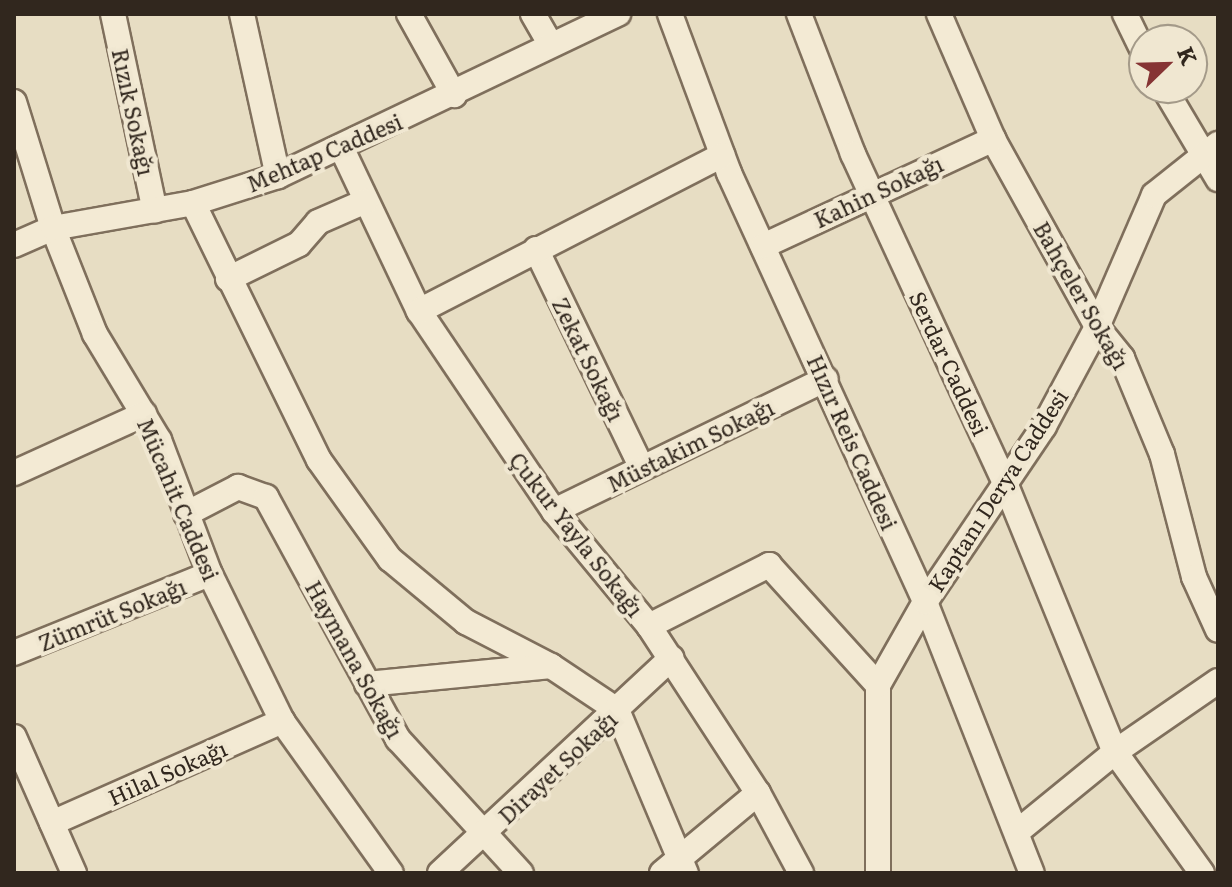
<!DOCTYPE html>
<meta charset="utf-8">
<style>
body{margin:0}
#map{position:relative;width:1232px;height:887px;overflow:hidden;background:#e7ddc3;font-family:Literata,serif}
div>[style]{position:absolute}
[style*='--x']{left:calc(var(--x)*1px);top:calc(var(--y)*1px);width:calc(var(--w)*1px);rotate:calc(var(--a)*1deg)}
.roads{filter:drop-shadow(2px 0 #7f6f5c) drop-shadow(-2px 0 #7f6f5c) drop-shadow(0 2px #7f6f5c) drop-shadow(0 -2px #7f6f5c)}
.minor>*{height:24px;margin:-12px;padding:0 12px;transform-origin:12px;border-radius:12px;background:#f3ead4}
span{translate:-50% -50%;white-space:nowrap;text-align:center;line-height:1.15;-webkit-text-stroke:8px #f0e7d1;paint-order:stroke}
.street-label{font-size:22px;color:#31271e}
.frame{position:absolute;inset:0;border:16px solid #31271e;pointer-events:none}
.north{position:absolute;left:1128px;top:24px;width:80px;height:80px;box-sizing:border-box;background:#f0e7d1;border:2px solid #a49a89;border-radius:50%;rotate:67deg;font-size:22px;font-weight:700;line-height:32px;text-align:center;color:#31271e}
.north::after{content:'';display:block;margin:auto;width:28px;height:36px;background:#863434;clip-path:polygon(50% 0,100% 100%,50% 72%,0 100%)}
</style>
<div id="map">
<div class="roads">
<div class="minor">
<i style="--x:113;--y:14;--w:201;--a:78"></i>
<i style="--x:242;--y:14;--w:166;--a:77.5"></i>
<i style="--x:409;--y:14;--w:93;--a:60.9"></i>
<i style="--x:533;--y:14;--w:34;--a:60"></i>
<i style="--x:670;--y:14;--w:170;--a:69.6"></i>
<i style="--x:729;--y:173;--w:472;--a:65.4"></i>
<i style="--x:925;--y:602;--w:291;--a:68.5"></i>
<i style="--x:799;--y:14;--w:150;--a:68.9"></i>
<i style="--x:853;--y:154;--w:362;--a:65.2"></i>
<i style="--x:1005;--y:483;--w:291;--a:67.8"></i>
<i style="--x:1115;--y:752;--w:149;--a:54.3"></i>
<i style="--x:939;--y:14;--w:136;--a:66.6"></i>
<i style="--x:993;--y:139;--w:215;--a:61"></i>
<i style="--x:1097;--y:327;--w:40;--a:51"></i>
<i style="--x:1122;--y:358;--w:104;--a:67.4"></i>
<i style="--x:1162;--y:454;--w:127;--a:75.4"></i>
<i style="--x:1194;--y:577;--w:58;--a:65.6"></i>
<i style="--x:1125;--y:14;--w:43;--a:64"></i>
<i style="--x:1164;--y:88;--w:106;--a:59.3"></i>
<i style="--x:14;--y:102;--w:132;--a:72.8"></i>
<i style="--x:53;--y:228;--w:114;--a:68.4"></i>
<i style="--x:95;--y:334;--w:124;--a:58.9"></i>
<i style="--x:159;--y:440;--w:143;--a:69.2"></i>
<i style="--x:210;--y:574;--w:164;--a:63.9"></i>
<i style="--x:282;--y:721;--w:187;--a:54.4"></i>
<i style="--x:341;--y:147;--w:182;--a:64.6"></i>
<i style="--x:419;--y:311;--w:241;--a:56"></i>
<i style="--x:554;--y:511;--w:149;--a:50.4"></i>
<i style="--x:649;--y:626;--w:199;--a:56.9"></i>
<i style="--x:758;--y:793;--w:91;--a:61.7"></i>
<i style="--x:193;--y:203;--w:286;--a:63.9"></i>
<i style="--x:319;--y:460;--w:122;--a:54.4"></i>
<i style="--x:390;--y:559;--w:99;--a:39.7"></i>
<i style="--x:466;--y:622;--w:96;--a:27.4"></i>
<i style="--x:551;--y:666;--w:79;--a:33.7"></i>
<i style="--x:617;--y:710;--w:177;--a:67.1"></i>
<i style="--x:14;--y:245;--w:43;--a:-23.6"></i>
<i style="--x:53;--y:228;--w:142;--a:-10.1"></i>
<i style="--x:193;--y:203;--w:89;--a:-17.6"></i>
<i style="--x:278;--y:176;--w:377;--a:-25.5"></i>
<i style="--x:763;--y:246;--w:254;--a:-24.9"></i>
<i style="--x:536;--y:249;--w:243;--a:64.2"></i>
<i style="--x:228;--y:279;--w:79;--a:-26.2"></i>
<i style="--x:299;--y:244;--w:29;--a:-49"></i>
<i style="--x:318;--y:222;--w:52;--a:-23.6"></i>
<i style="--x:419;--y:311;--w:341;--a:-27.2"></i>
<i style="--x:14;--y:473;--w:143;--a:-24.4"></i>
<i style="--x:554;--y:511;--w:302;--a:-25.9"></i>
<i style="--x:186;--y:514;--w:59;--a:-27.4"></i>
<i style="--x:238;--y:487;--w:30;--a:20"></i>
<i style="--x:266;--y:497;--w:276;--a:61.4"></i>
<i style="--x:398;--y:739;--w:182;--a:47.5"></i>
<i style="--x:649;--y:626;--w:135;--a:-26.9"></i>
<i style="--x:769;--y:565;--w:162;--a:47.8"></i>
<i style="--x:14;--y:653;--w:211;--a:-22"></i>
<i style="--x:367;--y:684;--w:185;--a:-5.6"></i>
<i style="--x:14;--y:737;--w:149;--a:66.2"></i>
<i style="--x:52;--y:823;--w:252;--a:-23.9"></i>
<i style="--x:1017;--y:832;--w:127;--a:-39.2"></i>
<i style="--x:1115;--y:752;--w:125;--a:-34.6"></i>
<i style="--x:440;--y:873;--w:316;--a:-42.9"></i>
<i style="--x:662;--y:873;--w:125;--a:-39.8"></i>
<i style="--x:878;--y:873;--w:188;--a:-90"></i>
<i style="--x:878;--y:685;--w:95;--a:-60.5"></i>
<i style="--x:925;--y:602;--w:212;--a:-55.9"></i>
<i style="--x:1044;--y:426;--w:112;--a:-61.8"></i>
<i style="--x:1097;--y:327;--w:144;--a:-66.6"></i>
<i style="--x:1154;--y:195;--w:82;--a:-38.6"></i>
</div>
</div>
<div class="street-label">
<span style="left:134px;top:112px;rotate:78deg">Rızık Sokağı</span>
<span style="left:324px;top:152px;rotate:-23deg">Mehtap Caddesi</span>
<span style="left:878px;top:191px;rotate:-25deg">Kahin Sokağı</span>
<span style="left:1082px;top:295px;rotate:60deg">Bahçeler Sokağı</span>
<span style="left:589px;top:359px;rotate:64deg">Zekat Sokağı</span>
<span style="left:950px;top:363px;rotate:65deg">Serdar Caddesi</span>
<span style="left:853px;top:442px;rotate:66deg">Hızır Reis Caddesi</span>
<span style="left:690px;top:445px;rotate:-26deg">Müstakim Sokağı</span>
<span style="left:997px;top:490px;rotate:-57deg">Kaptanı Derya Caddesi</span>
<span style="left:179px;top:499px;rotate:67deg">Mücahit Caddesi</span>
<span style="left:577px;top:534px;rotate:52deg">Çukur Yayla Sokağı</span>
<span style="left:112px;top:614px;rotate:-22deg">Zümrüt Sokağı</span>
<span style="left:355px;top:659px;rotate:61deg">Haymana Sokağı</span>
<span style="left:557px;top:767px;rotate:-43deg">Dirayet Sokağı</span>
<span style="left:167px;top:772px;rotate:-24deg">Hilal Sokağı</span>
</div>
<div class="frame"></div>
<div class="north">K</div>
</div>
